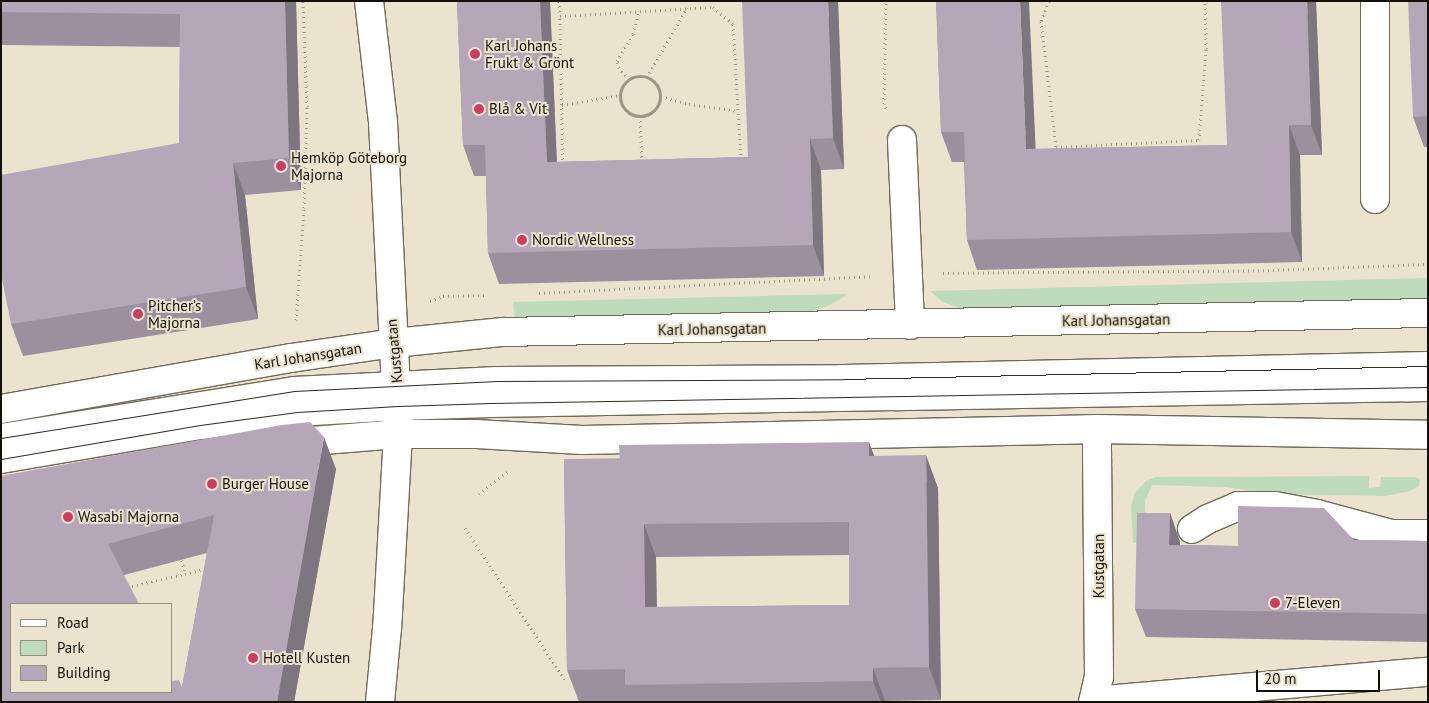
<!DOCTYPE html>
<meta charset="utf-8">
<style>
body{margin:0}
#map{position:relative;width:1429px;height:703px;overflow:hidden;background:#ebe3ce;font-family:"PT Sans",sans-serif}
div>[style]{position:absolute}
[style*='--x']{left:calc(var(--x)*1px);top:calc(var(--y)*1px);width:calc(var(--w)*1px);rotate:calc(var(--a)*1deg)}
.green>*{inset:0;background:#bedbbc}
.path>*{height:3px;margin-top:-1.5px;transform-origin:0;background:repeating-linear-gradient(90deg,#9c9686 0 1px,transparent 0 5px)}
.path>.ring{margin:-1.5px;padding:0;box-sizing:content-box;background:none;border:3px solid #9c9686;border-radius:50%}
.roads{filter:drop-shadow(1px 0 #726a59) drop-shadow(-1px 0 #726a59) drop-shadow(0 1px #726a59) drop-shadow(0 -1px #726a59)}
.minor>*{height:28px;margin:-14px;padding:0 14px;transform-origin:14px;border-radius:14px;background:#fff}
.tram>*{height:1px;margin:-0.5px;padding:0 0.5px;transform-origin:0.5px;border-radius:0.5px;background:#302c23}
.wall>*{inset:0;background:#9c909e}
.shaded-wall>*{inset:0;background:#7f7581}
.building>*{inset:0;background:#b5a7b8}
.dots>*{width:14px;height:14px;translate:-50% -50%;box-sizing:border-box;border:2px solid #ebe3ce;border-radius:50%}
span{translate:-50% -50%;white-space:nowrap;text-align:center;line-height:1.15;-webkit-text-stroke:4px #ebe3ce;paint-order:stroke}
.poi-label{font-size:15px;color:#131009}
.left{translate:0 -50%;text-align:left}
.street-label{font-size:15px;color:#131009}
.frame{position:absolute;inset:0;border:2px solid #131009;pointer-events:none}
.legend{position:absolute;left:10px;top:603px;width:162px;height:90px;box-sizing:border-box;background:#ebe3ce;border:1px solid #958f7f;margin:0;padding:6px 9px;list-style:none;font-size:15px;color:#131009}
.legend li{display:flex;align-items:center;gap:10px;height:25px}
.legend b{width:25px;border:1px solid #958f7f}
.scale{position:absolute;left:1256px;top:670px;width:124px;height:22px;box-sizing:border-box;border:2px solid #131009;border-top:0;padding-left:6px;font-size:15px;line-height:18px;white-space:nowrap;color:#131009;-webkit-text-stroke:4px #ebe3ce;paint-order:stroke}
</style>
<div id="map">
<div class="green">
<i style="clip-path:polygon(1428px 278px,1428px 299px,962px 309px,943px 302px,930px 291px)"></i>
<i style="clip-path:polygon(844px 294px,847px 295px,830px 305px,801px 315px,515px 319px,513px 302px)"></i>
<i style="clip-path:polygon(1369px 476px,1369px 488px,1380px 487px,1381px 477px,1416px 477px,1420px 480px,1419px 486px,1410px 491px,1386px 496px,1271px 494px,1225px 487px,1152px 485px,1145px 501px,1145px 541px,1133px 543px,1131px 506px,1135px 493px,1146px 481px,1155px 477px)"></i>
</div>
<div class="path">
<i style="--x:559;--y:1;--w:15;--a:86"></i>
<i style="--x:1049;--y:1;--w:22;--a:112"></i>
<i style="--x:1041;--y:21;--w:127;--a:83.2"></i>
<i style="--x:1056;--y:147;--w:143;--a:-2.8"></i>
<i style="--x:1199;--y:140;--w:91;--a:-85.6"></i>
<i style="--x:1206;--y:49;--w:48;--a:-91.2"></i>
<i style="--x:713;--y:7;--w:26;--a:40"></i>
<i style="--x:733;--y:24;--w:152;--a:86.6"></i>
<i style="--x:742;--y:176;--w:179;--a:179"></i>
<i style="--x:563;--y:179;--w:163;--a:-91.1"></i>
<i style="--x:560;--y:16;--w:153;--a:-3.4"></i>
<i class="ring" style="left:620px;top:76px;width:37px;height:37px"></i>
<i style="--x:647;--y:77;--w:80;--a:-59.9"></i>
<i style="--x:629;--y:79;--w:15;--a:-132"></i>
<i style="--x:619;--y:68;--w:7;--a:-106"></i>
<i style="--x:617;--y:61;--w:31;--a:-59"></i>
<i style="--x:633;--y:34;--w:24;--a:-75"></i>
<i style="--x:661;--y:96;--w:29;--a:16"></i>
<i style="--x:689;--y:104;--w:50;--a:8"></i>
<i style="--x:562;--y:105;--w:59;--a:-9.8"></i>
<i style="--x:886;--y:108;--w:4;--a:-117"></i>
<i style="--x:884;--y:104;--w:103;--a:-88.9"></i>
<i style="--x:640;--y:116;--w:47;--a:87.6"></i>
<i style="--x:943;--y:273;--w:330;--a:-0.5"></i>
<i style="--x:1273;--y:270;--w:155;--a:-2.2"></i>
<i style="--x:539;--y:293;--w:333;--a:-2.9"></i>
<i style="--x:430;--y:301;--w:14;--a:-21"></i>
<i style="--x:443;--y:296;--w:45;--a:-1.3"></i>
<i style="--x:296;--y:320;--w:112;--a:-85.9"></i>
<i style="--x:304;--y:208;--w:101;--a:-88.3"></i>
<i style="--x:307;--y:107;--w:106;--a:-92.2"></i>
<i style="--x:479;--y:494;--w:36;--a:-38"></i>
<i style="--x:465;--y:528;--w:184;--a:56.7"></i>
<i style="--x:182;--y:560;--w:14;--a:78"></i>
<i style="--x:185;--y:574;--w:23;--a:-15"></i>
<i style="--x:127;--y:587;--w:59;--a:-12.6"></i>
</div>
<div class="roads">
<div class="minor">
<i style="--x:369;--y:1;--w:122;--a:83.4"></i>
<i style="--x:383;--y:122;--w:312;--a:87.2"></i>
<i style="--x:398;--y:434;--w:194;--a:93.2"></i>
<i style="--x:387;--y:628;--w:74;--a:95.4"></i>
<i style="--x:1375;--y:1;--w:198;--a:90"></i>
<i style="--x:902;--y:140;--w:185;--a:87.5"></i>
<i style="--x:1;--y:409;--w:294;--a:-10"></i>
<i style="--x:291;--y:358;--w:104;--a:-8.3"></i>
<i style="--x:394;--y:343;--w:110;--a:-5.8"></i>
<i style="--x:503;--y:332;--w:925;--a:-1.18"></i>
<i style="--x:1;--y:438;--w:297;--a:-9.1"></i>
<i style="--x:294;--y:391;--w:203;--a:-2.8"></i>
<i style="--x:497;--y:381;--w:346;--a:-0.3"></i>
<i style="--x:843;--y:379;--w:585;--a:-1.27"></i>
<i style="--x:287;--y:443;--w:111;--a:-4.6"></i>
<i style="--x:398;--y:434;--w:78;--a:0"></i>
<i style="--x:476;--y:434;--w:106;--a:3.2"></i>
<i style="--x:582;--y:440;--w:515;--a:-1.22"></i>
<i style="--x:1097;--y:429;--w:331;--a:1"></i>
<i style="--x:1;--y:459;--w:202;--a:-9.7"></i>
<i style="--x:200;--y:425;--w:98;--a:-7.6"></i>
<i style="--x:297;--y:412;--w:101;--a:-3.4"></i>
<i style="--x:398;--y:406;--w:93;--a:-1.8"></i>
<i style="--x:491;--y:403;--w:937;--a:-0.98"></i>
<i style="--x:1192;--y:529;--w:19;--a:-32"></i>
<i style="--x:1208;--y:519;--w:33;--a:-23"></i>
<i style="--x:1238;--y:506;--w:37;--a:0"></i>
<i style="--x:1275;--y:506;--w:43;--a:10.8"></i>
<i style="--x:1317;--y:514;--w:77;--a:15.1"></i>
<i style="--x:1391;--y:534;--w:37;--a:0"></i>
<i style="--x:1094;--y:701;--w:335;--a:-5"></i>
<i style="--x:1093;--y:702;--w:26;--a:-77"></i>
<i style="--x:1099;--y:677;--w:248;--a:-90.5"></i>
</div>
</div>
<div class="tram">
<i style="--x:1;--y:438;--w:297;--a:-9.1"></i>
<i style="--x:294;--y:391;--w:203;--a:-2.8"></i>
<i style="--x:497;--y:381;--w:346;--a:-0.3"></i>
<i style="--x:843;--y:379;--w:585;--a:-1.27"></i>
<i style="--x:1;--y:459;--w:202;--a:-9.7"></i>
<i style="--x:200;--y:425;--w:98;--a:-7.6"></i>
<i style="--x:297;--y:412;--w:101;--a:-3.4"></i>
<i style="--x:398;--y:406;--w:93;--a:-1.8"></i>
<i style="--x:491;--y:403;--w:937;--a:-0.98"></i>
</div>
<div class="wall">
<i style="clip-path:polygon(1px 1px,296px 1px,301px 190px,245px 195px,258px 319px,23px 356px,11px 324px,179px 143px,180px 47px,1px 45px)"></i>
<i style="clip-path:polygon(457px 1px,550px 1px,557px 162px,748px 157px,838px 1px,844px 169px,821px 170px,824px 276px,499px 284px,488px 253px,486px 176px,474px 176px,463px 145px)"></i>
<i style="clip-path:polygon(936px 1px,1035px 149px,1227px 145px,1316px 1px,1322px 155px,1300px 155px,1302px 262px,977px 270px,967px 240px,964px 162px,952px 162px,941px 132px)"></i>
<i style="clip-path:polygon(1428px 1px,1428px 147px,1424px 147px,1413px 117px)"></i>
<i style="clip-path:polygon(evenodd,874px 456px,938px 488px,941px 700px,885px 701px,885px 702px,579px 702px,567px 670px,564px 459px,874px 456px,849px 555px,849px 605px,657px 607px,656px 557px,849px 555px)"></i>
<i style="clip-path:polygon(evenodd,336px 469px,294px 702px,1px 702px,1px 476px,336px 469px,207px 553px,182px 687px,11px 692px,124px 575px,207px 553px)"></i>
<i style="clip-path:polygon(1170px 513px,1180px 542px,1180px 545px,1238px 546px,1354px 540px,1428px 541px,1428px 642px,1146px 637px,1135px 609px)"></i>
</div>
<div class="shaded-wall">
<i style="clip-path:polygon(285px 1px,296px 1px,301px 190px,289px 158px)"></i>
<i style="clip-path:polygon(540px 1px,550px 1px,558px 193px,547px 162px)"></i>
<i style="clip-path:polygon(828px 1px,838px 1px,844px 169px,833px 138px)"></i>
<i style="clip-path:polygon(1020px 1px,1029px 1px,1037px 179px,1026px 149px)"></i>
<i style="clip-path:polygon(1307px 1px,1316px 1px,1322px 155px,1311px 125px)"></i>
<i style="clip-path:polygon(1289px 125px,1300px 155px,1302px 262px,1291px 232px)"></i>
<i style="clip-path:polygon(810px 139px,821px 170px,824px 276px,813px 245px)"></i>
<i style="clip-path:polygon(233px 163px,245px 195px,258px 319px,246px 287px)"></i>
<i style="clip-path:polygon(324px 437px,336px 469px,294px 702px,277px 702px)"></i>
<i style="clip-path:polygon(869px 442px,881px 474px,869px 456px)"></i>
<i style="clip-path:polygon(926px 455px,938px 488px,941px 700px,929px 667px)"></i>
<i style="clip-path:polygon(1170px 513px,1180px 542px,1180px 573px,1169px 545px)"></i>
<i style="clip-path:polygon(644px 524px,656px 557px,657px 640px,645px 607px)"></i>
<i style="clip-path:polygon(873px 668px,885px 701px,885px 702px,881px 702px,873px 681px)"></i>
</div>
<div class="building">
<i style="clip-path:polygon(1px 1px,285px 1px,289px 158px,233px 163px,246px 287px,11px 324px,1px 274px,1px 175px,179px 143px,180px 14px,1px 12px)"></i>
<i style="clip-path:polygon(457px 1px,540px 1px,547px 162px,748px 157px,742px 1px,828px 1px,833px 138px,810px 139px,813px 245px,488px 253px,485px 145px,463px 145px)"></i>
<i style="clip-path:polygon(936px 1px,1020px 1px,1026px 149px,1227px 145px,1221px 1px,1307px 1px,1311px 125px,1289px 125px,1291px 232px,967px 240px,964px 132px,941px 132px)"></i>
<i style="clip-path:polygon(1408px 1px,1428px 1px,1428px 116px,1413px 117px)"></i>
<i style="clip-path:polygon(evenodd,310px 422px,324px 437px,277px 702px,1px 702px,1px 637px,2px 636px,1px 635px,1px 476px,282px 425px,310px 422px,214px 515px,182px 687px,179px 680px,171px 681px,171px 692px,11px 692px,11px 604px,139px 604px,108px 544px,214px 515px)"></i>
<i style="clip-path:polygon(evenodd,869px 442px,869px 456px,926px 455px,929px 667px,873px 668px,873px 681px,625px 685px,625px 669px,567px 670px,564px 459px,620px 459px,619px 445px,869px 442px,849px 522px,849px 605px,645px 607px,644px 524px,849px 522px)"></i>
<i style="clip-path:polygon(1238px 506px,1324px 508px,1354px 540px,1428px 541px,1428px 614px,1135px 609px,1137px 513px,1170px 513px,1169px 545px,1238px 546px)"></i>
</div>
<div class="dots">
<i style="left:475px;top:54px;background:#cb3d65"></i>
<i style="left:479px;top:109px;background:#cb3d65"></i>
<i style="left:281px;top:166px;background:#cb3d65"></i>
<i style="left:522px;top:240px;background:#cb3d65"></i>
<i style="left:138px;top:314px;background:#cb3d65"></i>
<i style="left:212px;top:484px;background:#cb3d65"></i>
<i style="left:68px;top:517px;background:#cb3d65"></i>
<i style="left:1275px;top:603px;background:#cb3d65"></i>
<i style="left:253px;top:658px;background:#cb3d65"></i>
</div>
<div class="poi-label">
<span class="left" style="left:485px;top:54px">Karl Johans<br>Frukt &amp; Grönt</span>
<span class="left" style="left:489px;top:109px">Blå &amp; Vit</span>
<span class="left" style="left:291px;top:166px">Hemköp Göteborg<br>Majorna</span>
<span class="left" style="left:532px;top:240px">Nordic Wellness</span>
<span class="left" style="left:148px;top:314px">Pitcher’s<br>Majorna</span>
<span class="left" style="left:222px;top:484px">Burger House</span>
<span class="left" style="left:78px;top:517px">Wasabi Majorna</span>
<span class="left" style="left:1285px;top:603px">7-Eleven</span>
<span class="left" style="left:263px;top:658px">Hotell Kusten</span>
</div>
<div class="street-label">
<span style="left:1116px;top:320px;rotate:-1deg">Karl Johansgatan</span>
<span style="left:712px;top:329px;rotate:-1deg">Karl Johansgatan</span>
<span style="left:394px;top:351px;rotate:-95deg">Kustgatan</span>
<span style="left:308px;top:356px;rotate:-9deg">Karl Johansgatan</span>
<span style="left:1099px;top:566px;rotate:-90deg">Kustgatan</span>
</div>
<div class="frame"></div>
<ul class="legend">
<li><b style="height:6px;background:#fff"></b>Road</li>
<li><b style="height:14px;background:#bedbbc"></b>Park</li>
<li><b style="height:14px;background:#b5a7b8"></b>Building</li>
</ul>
<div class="scale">20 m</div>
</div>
